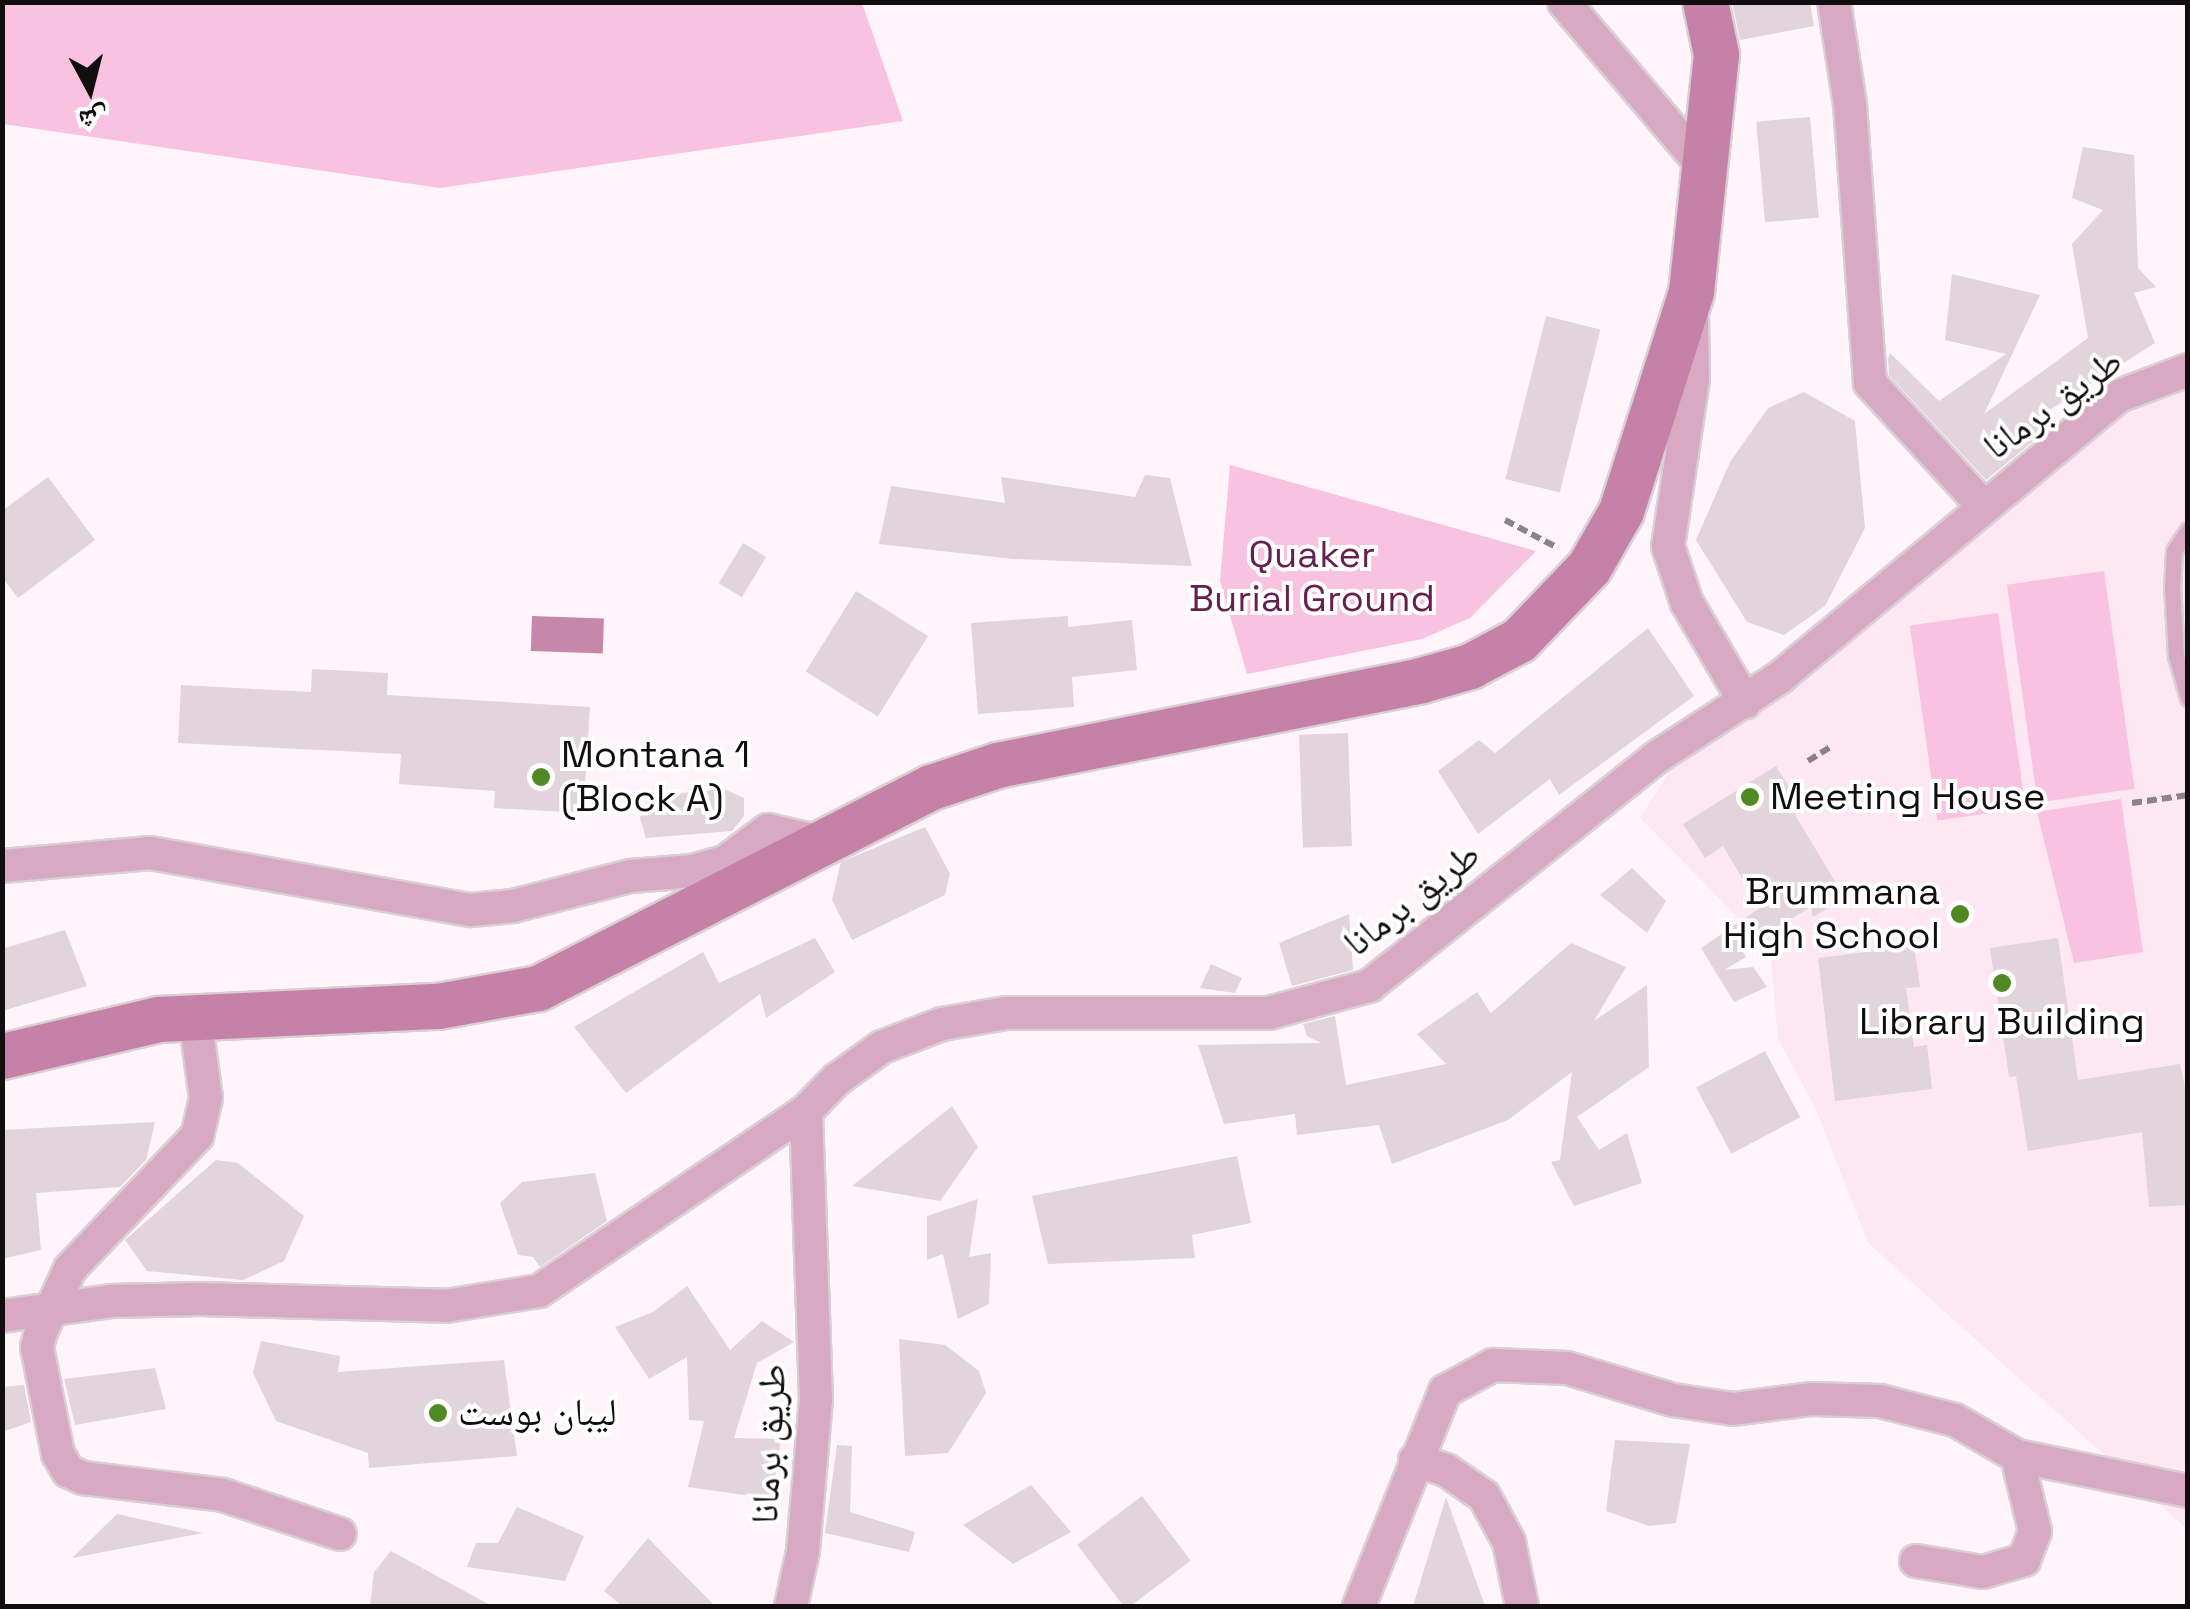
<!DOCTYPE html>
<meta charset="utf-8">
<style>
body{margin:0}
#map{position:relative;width:2190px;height:1609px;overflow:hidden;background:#fff4fa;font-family:"Space Grotesk","Noto Naskh Arabic",sans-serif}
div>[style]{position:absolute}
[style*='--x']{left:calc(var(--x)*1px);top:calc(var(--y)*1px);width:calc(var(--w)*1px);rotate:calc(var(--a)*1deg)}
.built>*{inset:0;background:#fce7f2}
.green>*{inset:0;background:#f8c2e0;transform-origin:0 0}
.water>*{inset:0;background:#c588ab;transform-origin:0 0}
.building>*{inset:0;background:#e1d4da;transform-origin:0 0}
.path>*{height:6px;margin-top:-3px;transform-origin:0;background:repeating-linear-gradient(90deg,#8b8387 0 10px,transparent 0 15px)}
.roads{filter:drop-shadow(2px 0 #d9cfd5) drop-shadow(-2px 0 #d9cfd5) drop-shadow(0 2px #d9cfd5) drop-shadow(0 -2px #d9cfd5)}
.service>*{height:15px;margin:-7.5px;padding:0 7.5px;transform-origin:7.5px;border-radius:7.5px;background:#d8a9c3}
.minor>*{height:32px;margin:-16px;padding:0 16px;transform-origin:16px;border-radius:16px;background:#d8a9c3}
.secondary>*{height:45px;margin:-22.5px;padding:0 22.5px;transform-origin:22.5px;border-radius:22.5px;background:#c681a9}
.dots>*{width:28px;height:28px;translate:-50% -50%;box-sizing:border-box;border:5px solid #fff;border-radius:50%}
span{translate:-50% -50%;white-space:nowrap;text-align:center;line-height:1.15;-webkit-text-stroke:8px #fff;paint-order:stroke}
.street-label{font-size:38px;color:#120e10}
.park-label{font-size:38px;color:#661f4e}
.poi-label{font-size:38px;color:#120e10}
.left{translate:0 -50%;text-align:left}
.right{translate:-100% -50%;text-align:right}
.frame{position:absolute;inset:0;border:5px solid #120e10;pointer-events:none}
.north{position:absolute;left:40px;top:40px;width:100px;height:100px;-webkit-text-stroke:8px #fff;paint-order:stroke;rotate:173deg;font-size:28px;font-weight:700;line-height:40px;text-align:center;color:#120e10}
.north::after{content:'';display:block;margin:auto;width:35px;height:45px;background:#120e10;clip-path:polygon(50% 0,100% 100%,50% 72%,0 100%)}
</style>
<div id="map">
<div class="built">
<i style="clip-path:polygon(2187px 369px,2187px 1529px,1868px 1243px,1816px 1109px,1778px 1039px,1770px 950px,1640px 818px,1694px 732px,2148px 389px)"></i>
</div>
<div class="green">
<i style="clip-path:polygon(3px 2px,862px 3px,903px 121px,440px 188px,3px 124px)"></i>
<i style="clip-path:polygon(1230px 465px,1536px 551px,1470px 618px,1422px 639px,1247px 674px,1220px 581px)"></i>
<i style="left:2104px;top:571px;width:220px;height:98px;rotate:82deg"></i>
<i style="left:1998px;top:613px;width:197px;height:89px;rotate:82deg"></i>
<i style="clip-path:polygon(2121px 799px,2143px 952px,2074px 963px,2037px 812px)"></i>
</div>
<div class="water">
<i style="left:532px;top:616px;width:72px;height:35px;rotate:2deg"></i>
</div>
<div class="building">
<i style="clip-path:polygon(1732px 2px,1810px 2px,1814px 26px,1740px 40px)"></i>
<i style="left:1810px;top:117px;width:101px;height:54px;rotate:85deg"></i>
<i style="clip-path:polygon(2083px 147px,2134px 155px,2138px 268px,2156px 287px,2134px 293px,2155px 343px,2040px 416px,2051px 427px,1986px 480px,1889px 375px,1888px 359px,1890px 353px,1939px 401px,2006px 354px,1945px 340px,1952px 274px,2040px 295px,1984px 414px,2088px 338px,2072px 244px,2103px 210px,2072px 198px)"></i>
<i style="left:1546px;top:316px;width:56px;height:168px;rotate:14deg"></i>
<i style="clip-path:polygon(1804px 392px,1855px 421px,1865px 528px,1825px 606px,1784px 635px,1747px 622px,1696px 540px,1730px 462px,1768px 408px)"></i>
<i style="clip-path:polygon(1145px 475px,1170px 478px,1192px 566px,1013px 559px,879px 544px,891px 486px,1005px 503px,1001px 477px,1135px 497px)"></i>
<i style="clip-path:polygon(48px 477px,95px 540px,18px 598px,2px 577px,2px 511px)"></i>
<i style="left:743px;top:543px;width:27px;height:47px;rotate:31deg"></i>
<i style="left:856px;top:591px;width:85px;height:95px;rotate:32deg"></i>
<i style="clip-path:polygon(1068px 616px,1068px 627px,1132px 620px,1137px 670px,1072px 677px,1074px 707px,978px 714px,971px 623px)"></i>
<i style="clip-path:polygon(1648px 628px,1694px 696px,1559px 795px,1550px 779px,1478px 834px,1438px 771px,1479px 740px,1495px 753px)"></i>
<i style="clip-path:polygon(312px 669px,388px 673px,387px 695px,590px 707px,583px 813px,494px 808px,495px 791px,399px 784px,401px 754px,178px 743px,181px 685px,311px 692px)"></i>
<i style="left:1348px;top:733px;width:113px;height:49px;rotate:88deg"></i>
<i style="clip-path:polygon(1776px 766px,1797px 800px,1789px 805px,1845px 898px,1813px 917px,1811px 907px,1741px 949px,1746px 957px,1724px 970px,1753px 967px,1767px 987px,1734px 1002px,1701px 948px,1760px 908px,1723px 846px,1705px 858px,1683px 824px)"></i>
<i style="clip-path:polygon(724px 789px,744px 798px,744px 816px,732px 831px,646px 838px,640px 818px,649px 796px)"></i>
<i style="clip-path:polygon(925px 827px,950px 874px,945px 895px,852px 940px,832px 900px,841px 862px)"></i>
<i style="clip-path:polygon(1632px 868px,1666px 901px,1647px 933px,1600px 895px)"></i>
<i style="clip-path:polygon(1349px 914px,1353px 970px,1292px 986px,1279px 943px)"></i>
<i style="clip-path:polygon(65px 930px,87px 986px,2px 1011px,2px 949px)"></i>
<i style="clip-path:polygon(815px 938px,835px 972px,766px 1018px,760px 994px,626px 1093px,574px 1027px,703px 952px,719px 983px)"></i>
<i style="clip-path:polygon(2058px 938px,2078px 1080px,2180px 1064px,2188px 1102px,2188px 1205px,2149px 1207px,2142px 1132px,2028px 1151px,2016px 1076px,2009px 1077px,1990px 948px)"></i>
<i style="clip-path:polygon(1571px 943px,1626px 967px,1594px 1021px,1647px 985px,1649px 1067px,1577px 1117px,1599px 1150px,1627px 1133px,1642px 1183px,1574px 1206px,1551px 1162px,1560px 1160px,1572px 1072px,1508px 1120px,1392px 1164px,1379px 1125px,1297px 1135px,1295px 1114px,1224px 1124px,1198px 1045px,1321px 1043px,1307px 1036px,1303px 1024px,1335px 1016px,1346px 1085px,1446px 1064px,1417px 1034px,1477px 992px,1491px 1013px)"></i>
<i style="clip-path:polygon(1914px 946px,1920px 987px,1906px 988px,1914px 1047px,1927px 1045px,1932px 1089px,1835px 1101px,1818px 958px)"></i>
<i style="clip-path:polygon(1211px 964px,1242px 978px,1235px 993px,1200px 988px)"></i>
<i style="left:1765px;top:1051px;width:75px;height:78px;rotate:62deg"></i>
<i style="clip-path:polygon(952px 1106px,978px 1147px,940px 1201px,852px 1186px)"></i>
<i style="clip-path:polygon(155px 1122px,146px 1160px,120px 1187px,36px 1193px,41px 1250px,2px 1259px,2px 1130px)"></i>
<i style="clip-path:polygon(1237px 1156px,1251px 1223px,1192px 1235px,1195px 1258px,1048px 1264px,1032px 1196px)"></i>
<i style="clip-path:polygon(216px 1160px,238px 1163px,304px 1216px,284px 1261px,243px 1280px,147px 1271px,125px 1240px)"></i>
<i style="clip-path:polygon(595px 1173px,607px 1221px,540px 1267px,533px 1257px,518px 1255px,500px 1203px,522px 1182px)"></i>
<i style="clip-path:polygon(978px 1199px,969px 1257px,991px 1253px,989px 1304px,958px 1319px,943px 1254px,927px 1260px,927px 1216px)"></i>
<i style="clip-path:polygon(687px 1286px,730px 1350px,762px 1321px,794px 1342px,757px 1363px,734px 1438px,781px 1439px,772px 1499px,688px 1487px,704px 1421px,689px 1420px,687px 1357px,649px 1379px,615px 1327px,653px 1312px)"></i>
<i style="clip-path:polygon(899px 1339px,945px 1345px,979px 1371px,986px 1393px,948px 1453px,905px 1456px)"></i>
<i style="clip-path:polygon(261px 1341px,340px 1356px,338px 1372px,504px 1360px,517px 1456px,369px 1468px,368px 1453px,276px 1421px,253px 1373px)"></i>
<i style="clip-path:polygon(155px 1368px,166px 1409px,75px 1425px,64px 1379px)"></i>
<i style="clip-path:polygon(24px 1385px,31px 1422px,2px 1432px,2px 1387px)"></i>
<i style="clip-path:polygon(1615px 1440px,1690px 1444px,1676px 1523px,1649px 1526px,1606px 1511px)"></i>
<i style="clip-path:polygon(837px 1445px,852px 1446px,850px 1512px,915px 1532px,909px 1552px,825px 1533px)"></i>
<i style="clip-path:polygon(1031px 1485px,1071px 1532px,1013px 1564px,963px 1525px)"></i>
<i style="left:1142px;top:1496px;width:81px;height:81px;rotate:53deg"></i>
<i style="clip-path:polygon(1446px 1497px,1485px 1606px,1413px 1606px)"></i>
<i style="clip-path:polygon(517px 1507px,584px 1536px,565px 1581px,467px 1567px,476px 1543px,498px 1543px)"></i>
<i style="clip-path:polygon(117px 1514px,203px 1533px,72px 1558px)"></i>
<i style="clip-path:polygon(648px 1538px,715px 1606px,622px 1606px,604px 1591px)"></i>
<i style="clip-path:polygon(391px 1551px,492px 1606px,370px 1606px,374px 1572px)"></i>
</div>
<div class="path">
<i style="--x:1505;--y:520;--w:60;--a:27.8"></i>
<i style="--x:1808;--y:761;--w:28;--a:-32"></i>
<i style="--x:2132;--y:803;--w:57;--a:-8.1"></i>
</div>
<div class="roads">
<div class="service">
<i style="--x:2188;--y:530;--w:25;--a:124"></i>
<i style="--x:2174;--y:551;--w:34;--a:93"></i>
<i style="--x:2172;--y:585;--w:71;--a:86.8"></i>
<i style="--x:2176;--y:656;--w:44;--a:74.1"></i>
</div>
<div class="minor">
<i style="--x:1564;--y:2;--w:218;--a:49.7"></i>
<i style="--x:1834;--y:2;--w:103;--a:81.1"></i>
<i style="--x:1850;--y:104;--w:280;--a:85.9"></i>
<i style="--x:1870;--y:383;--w:168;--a:47.4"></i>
<i style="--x:1692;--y:318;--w:61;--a:89.1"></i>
<i style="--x:1693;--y:379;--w:169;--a:98.5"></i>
<i style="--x:1668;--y:546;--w:60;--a:71.6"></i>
<i style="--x:1687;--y:603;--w:115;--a:59.6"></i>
<i style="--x:2;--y:866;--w:149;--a:-5"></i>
<i style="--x:150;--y:853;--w:326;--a:10.1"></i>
<i style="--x:471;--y:910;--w:42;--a:-5.4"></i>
<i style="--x:513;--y:906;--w:122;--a:-14.3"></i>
<i style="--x:631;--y:876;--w:62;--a:-4.6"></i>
<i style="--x:693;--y:871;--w:33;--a:-16"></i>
<i style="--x:725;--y:862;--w:54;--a:-36.7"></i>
<i style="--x:768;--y:830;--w:49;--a:12.9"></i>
<i style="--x:195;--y:1017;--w:82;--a:82.3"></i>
<i style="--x:206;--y:1098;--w:39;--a:103"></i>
<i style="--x:197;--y:1136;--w:184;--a:133.7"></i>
<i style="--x:70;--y:1269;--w:69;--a:114.7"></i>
<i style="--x:41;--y:1332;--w:16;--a:105"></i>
<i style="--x:37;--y:1347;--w:109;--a:78.9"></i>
<i style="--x:58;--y:1454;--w:20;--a:60"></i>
<i style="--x:68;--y:1471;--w:17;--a:25"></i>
<i style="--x:83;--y:1478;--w:141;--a:6.9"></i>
<i style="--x:223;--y:1495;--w:123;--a:18.4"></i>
<i style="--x:2;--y:1316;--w:110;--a:-7.8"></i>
<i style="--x:111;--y:1301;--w:89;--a:-1.3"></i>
<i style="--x:200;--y:1299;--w:246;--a:1.6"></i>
<i style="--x:446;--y:1306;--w:94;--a:-9.2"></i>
<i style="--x:539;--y:1291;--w:322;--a:-34"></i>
<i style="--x:1415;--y:1460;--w:33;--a:18"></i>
<i style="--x:1446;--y:1470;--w:46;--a:34.4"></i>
<i style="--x:1484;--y:1496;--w:52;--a:61.5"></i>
<i style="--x:1509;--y:1542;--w:65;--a:78.5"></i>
<i style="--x:1916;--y:1561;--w:68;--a:9.3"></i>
<i style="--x:1983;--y:1572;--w:43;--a:-16.3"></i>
<i style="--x:2024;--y:1560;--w:31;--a:-69"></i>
<i style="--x:2035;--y:1531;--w:77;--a:-103.5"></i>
<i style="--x:791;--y:1606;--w:56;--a:-77.7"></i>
<i style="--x:803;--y:1551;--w:153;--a:-85.1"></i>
<i style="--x:816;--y:1399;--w:288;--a:-92"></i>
<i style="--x:806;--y:1111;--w:43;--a:-45.9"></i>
<i style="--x:836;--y:1080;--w:57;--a:-35.7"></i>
<i style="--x:882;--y:1047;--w:64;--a:-21"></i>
<i style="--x:942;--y:1024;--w:65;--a:-9.8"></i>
<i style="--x:1006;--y:1013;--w:263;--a:0"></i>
<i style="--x:1269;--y:1013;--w:104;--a:-15.1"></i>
<i style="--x:1369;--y:986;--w:368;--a:-38.5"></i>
<i style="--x:1657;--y:757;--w:145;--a:-32.9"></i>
<i style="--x:1779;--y:678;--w:442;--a:-39.7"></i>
<i style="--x:2119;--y:396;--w:74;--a:-20.6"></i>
<i style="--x:1359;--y:1606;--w:232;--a:-68.2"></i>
<i style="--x:1445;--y:1391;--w:55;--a:-28.4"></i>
<i style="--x:1493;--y:1365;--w:74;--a:2.3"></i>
<i style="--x:1567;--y:1368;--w:111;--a:16.8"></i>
<i style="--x:1673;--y:1400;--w:61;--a:8.5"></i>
<i style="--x:1733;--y:1409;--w:80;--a:-7.2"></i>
<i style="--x:1812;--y:1399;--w:68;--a:1.7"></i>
<i style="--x:1880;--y:1401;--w:77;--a:14.2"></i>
<i style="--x:1955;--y:1420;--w:72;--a:30.1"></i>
<i style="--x:2017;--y:1456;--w:175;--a:11.6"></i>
</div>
<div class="secondary">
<i style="--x:2;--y:1056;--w:160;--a:-13.3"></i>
<i style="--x:158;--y:1019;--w:280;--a:-2.7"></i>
<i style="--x:438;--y:1006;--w:102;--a:-10.2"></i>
<i style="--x:538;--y:988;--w:441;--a:-27.1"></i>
<i style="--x:931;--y:787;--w:70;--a:-18.4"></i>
<i style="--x:997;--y:765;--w:432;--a:-11.3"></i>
<i style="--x:1421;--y:680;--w:51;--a:-15.9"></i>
<i style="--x:1470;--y:666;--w:55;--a:-28"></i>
<i style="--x:1519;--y:640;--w:101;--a:-46.2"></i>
<i style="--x:1589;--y:567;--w:64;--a:-60.3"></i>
<i style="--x:1621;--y:511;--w:230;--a:-72.3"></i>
<i style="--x:1691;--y:292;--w:239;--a:-84"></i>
<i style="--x:1716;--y:54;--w:53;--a:-101.9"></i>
</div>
</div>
<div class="dots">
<i style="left:541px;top:777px;background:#508823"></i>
<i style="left:1750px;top:797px;background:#508823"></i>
<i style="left:1960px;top:914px;background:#508823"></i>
<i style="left:2002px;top:983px;background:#508823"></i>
<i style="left:438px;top:1413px;background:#508823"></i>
</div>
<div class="street-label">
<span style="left:2053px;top:404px;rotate:-36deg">طريق برمانا</span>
<span style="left:1412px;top:899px;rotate:-38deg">طريق برمانا</span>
<span style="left:769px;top:1444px;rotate:-87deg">طريق برمانا</span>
</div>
<div class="park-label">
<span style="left:1312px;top:577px">Quaker<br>Burial Ground</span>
</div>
<div class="poi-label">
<span class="left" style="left:561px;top:777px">Montana 1<br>(Block A)</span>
<span class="left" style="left:1770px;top:797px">Meeting House</span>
<span class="right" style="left:1940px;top:914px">Brummana<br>High School</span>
<span style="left:2002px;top:1022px">Library Building</span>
<span class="left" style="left:458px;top:1413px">ليبان بوست</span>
</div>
<div class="frame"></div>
<div class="north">ش</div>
</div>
